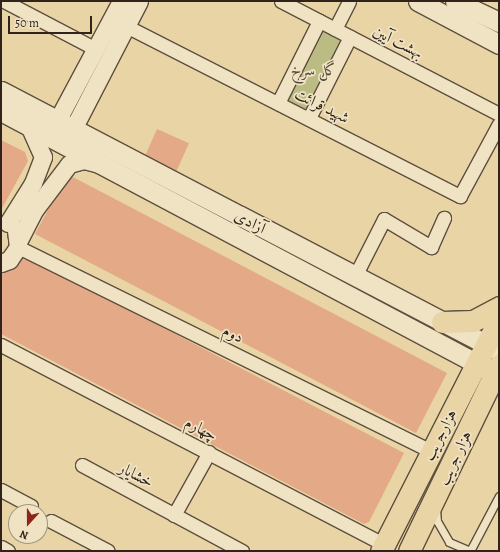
<!DOCTYPE html>
<meta charset="utf-8">
<style>
body{margin:0}
#map{position:relative;width:500px;height:552px;overflow:hidden;background:#e8d4a5;font-family:Alegreya,Amiri,serif}
div>[style]{position:absolute}
[style*='--x']{left:calc(var(--x)*1px);top:calc(var(--y)*1px);width:calc(var(--w)*1px);rotate:calc(var(--a)*1deg)}
.green>*{inset:0;background:#babc83;transform-origin:0 0}
.building>*{inset:0;background:#e4a986;transform-origin:0 0}
.roads{filter:drop-shadow(1px 0 #5e4f3e) drop-shadow(-1px 0 #5e4f3e) drop-shadow(0 1px #5e4f3e) drop-shadow(0 -1px #5e4f3e)}
.service>*{height:7px;margin:-3.5px;padding:0 3.5px;transform-origin:3.5px;border-radius:3.5px;background:#f0e3c4}
.minor>*{height:13px;margin:-6.5px;padding:0 6.5px;transform-origin:6.5px;border-radius:6.5px;background:#f0e3c4}
.tertiary>*{height:17px;margin:-8.5px;padding:0 8.5px;transform-origin:8.5px;border-radius:8.5px;background:#f0e3c4}
.secondary>*{height:19px;margin:-9.5px;padding:0 9.5px;transform-origin:9.5px;border-radius:9.5px;background:#f0e3c4}
.primary>*{height:21px;margin:-10.5px;padding:0 10.5px;transform-origin:10.5px;border-radius:10.5px;background:#e8d4a5}
span{translate:-50% -50%;white-space:nowrap;text-align:center;line-height:1.15;-webkit-text-stroke:3.5px #f0e3c4;paint-order:stroke}
.street-label{font-size:16px;color:#30231c}
.park-label{font-size:16px;color:#524936;font-style:italic}
.frame{position:absolute;inset:0;border:2px solid #30231c;pointer-events:none}
.north{position:absolute;left:8px;top:504px;width:40px;height:40px;box-sizing:border-box;background:#f0e3c4;border:1px solid #a39681;border-radius:50%;rotate:201deg;font-size:11px;font-weight:700;line-height:16px;text-align:center;color:#30231c}
.north::after{content:'';display:block;margin:auto;width:14px;height:18px;background:#8f2418;clip-path:polygon(50% 0,100% 100%,50% 72%,0 100%)}
.scale{position:absolute;left:8px;top:16px;width:84px;height:18px;box-sizing:border-box;border:2px solid #30231c;border-top:0;padding-left:5px;font-size:12px;line-height:14px;white-space:nowrap;color:#30231c;-webkit-text-stroke:3px #f0e3c4;paint-order:stroke}
</style>
<div id="map">
<div class="green">
<i style="left:319px;top:21px;width:35px;height:92px;rotate:27deg"></i>
</div>
<div class="building">
<i style="left:157px;top:129px;width:35px;height:36px;rotate:24deg"></i>
<i style="clip-path:polygon(1px 140px,25px 152px,28px 161px,1px 210px)"></i>
<i style="clip-path:polygon(71px 176px,447px 373px,416px 433px,35px 234px,65px 178px)"></i>
<i style="clip-path:polygon(19px 258px,41px 264px,404px 453px,369px 522px,364px 524px,1px 334px,1px 270px)"></i>
</div>
<div class="roads">
<div class="service">
<i style="--x:436;--y:508;--w:13;--a:86"></i>
<i style="--x:437;--y:521;--w:24;--a:60"></i>
<i style="--x:449;--y:542;--w:23;--a:23"></i>
<i style="--x:470;--y:551;--w:62;--a:-62.2"></i>
</div>
<div class="minor">
<i style="--x:4;--y:1;--w:104;--a:27.6"></i>
<i style="--x:281;--y:1;--w:246;--a:27.4"></i>
<i style="--x:126;--y:26;--w:375;--a:27"></i>
<i style="--x:460;--y:196;--w:82;--a:-61.6"></i>
<i style="--x:335;--y:29;--w:31;--a:-63"></i>
<i style="--x:278;--y:103;--w:92;--a:-63.4"></i>
<i style="--x:309;--y:118;--w:91;--a:-63.2"></i>
<i style="--x:18;--y:247;--w:462;--a:26.3"></i>
<i style="--x:355;--y:276;--w:64;--a:-63"></i>
<i style="--x:384;--y:219;--w:55;--a:30.8"></i>
<i style="--x:431;--y:247;--w:32;--a:-66"></i>
<i style="--x:1;--y:345;--w:432;--a:27.5"></i>
<i style="--x:82;--y:465;--w:182;--a:28.3"></i>
<i style="--x:1;--y:490;--w:34;--a:28"></i>
<i style="--x:174;--y:515;--w:72;--a:-60.9"></i>
<i style="--x:51;--y:521;--w:64;--a:27.8"></i>
<i style="--x:1;--y:547;--w:8;--a:30"></i>
</div>
<div class="tertiary">
<i style="--x:57;--y:121;--w:136;--a:-61.9"></i>
<i style="--x:73;--y:129;--w:144;--a:-62.7"></i>
<i style="--x:8;--y:223;--w:47;--a:-58"></i>
<i style="--x:33;--y:183;--w:28;--a:-69"></i>
<i style="--x:43;--y:157;--w:34;--a:-114"></i>
<i style="--x:19;--y:240;--w:35;--a:-63"></i>
<i style="--x:35;--y:209;--w:56;--a:-52.9"></i>
<i style="--x:69;--y:164;--w:16;--a:-15"></i>
<i style="--x:84;--y:160;--w:16;--a:15"></i>
<i style="--x:1;--y:263;--w:9;--a:-21"></i>
<i style="--x:9;--y:260;--w:16;--a:-55"></i>
<i style="--x:18;--y:247;--w:17;--a:-97"></i>
</div>
<div class="secondary">
<i style="--x:418;--y:1;--w:92;--a:28"></i>
<i style="--x:455;--y:1;--w:49;--a:25.5"></i>
<i style="--x:1;--y:91;--w:562;--a:27.57"></i>
<i style="--x:1;--y:111;--w:552;--a:27.96"></i>
</div>
<div class="primary">
<i style="--x:442;--y:322;--w:31;--a:-2"></i>
<i style="--x:473;--y:321;--w:30;--a:-28"></i>
<i style="--x:381;--y:551;--w:260;--a:-63"></i>
<i style="--x:409;--y:551;--w:207;--a:-64.2"></i>
</div>
</div>
<div class="street-label">
<span style="left:398px;top:42px;rotate:27deg">بهشت آیین</span>
<span style="left:322px;top:106px;rotate:27deg">شهید قرائت</span>
<span style="left:250px;top:222px;rotate:27deg">آزادی</span>
<span style="left:233px;top:334px;rotate:26deg">دوم</span>
<span style="left:201px;top:429px;rotate:27deg">چهارم</span>
<span style="left:440px;top:435px;rotate:-63deg">هزارجریب</span>
<span style="left:455px;top:458px;rotate:-65deg">هزار جریب</span>
<span style="left:136px;top:475px;rotate:28deg">خشایار</span>
</div>
<div class="park-label">
<span style="left:314px;top:70px">گل سرخ</span>
</div>
<div class="frame"></div>
<div class="north">N</div>
<div class="scale">50 m</div>
</div>
